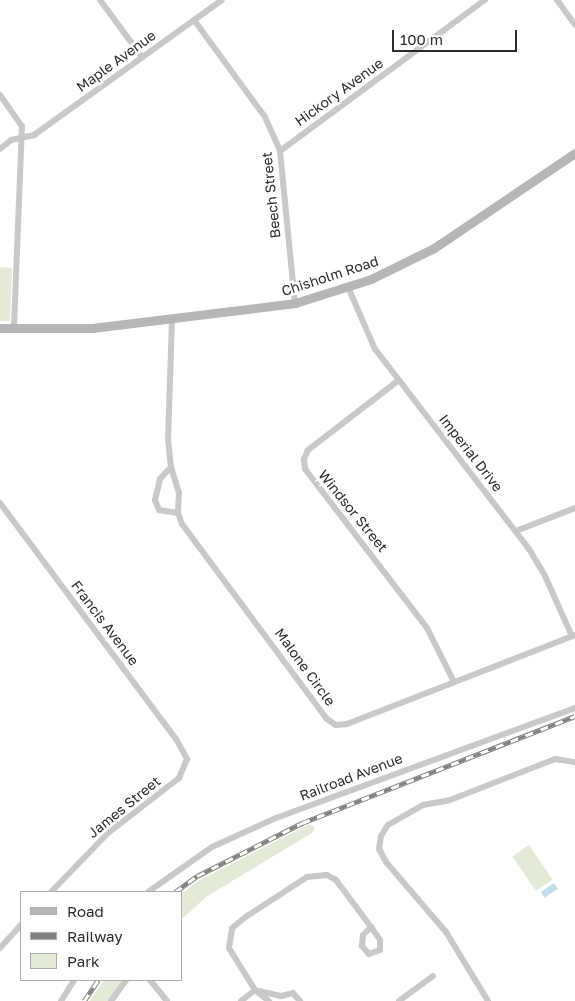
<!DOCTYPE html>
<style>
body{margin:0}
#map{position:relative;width:575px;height:1001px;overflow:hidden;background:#fff;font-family:"Golos Text",sans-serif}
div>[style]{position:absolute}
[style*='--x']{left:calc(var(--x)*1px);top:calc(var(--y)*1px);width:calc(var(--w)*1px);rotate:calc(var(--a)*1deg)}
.green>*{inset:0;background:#e3ebd8;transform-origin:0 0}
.water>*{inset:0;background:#c2dfed;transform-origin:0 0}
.street>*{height:6px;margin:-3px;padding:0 3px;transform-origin:3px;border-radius:3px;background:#c9c9c9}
.secondary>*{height:9px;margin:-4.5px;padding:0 4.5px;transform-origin:4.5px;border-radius:4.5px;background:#b6b6b6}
.rail>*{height:4.5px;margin-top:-2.25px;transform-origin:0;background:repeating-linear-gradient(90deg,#fff 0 8px,#818181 0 16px);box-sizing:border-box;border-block:1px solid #818181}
span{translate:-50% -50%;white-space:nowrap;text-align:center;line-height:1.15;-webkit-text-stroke:5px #fff;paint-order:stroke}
.street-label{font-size:14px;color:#2c2c2c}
.legend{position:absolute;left:20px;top:891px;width:162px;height:90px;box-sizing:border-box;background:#fff;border:1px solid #ababab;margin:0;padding:6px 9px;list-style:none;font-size:15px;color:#2c2c2c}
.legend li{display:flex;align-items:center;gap:10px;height:25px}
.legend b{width:25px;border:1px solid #ababab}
.scale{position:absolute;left:392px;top:30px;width:125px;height:22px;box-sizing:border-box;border:2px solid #2c2c2c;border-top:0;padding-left:6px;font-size:15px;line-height:18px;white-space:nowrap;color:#2c2c2c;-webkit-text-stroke:4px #fff;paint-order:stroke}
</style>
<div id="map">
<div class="green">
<i style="clip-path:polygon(0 267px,12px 268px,10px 321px,0 321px)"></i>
<i style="clip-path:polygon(310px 824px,315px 828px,312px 833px,206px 897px,181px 920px,181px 894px,200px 880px)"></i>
<i style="left:529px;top:845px;width:42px;height:20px;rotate:56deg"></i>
<i style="clip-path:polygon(104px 980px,123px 980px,109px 1001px,90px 1001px)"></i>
</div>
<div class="water">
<i style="left:554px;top:883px;width:7px;height:16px;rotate:56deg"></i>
</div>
<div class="street">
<i style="--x:100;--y:0;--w:71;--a:53.6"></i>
<i style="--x:557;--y:0;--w:31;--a:54"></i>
<i style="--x:194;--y:20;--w:120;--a:53.8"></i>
<i style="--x:265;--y:117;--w:37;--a:66"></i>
<i style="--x:280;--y:151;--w:153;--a:84.4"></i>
<i style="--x:0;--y:95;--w:38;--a:55"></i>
<i style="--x:22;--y:126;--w:202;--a:92.3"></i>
<i style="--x:0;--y:149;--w:14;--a:-39"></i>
<i style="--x:11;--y:140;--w:24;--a:-12"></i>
<i style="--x:34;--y:135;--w:231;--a:-35.7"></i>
<i style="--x:280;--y:151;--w:255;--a:-36.4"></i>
<i style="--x:348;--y:287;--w:68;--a:66.5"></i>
<i style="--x:375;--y:349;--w:252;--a:52.4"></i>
<i style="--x:529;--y:549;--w:31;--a:59"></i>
<i style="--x:545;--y:576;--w:66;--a:65.8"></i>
<i style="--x:172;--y:320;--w:119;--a:91.9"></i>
<i style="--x:168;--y:439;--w:28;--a:84"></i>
<i style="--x:171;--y:467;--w:16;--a:133"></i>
<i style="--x:160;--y:479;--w:22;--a:103"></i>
<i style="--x:155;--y:500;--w:11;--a:68"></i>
<i style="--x:159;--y:510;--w:19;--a:9"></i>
<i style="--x:399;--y:380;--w:115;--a:142.4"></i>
<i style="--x:308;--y:450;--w:10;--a:114"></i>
<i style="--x:304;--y:459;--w:10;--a:84"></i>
<i style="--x:305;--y:469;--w:200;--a:52.5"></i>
<i style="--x:427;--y:628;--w:60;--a:63.4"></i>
<i style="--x:171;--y:467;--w:27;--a:73"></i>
<i style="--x:179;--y:493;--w:20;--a:93"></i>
<i style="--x:178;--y:513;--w:12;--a:70"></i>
<i style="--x:182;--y:524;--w:243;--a:53.4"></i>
<i style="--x:327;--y:719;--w:11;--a:34"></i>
<i style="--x:336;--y:725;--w:11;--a:-5"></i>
<i style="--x:347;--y:724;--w:245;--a:-21.3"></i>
<i style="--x:0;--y:503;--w:294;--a:53.3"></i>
<i style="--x:176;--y:739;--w:23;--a:61"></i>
<i style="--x:187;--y:759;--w:21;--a:113"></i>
<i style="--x:179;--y:778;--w:90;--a:142.2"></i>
<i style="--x:108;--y:833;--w:82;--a:134"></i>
<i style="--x:516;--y:531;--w:63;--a:-21.3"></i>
<i style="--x:148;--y:892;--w:78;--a:-35.1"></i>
<i style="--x:212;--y:847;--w:70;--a:-24.4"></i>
<i style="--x:276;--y:818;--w:319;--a:-20.2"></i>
<i style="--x:371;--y:927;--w:16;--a:55"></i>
<i style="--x:380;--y:940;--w:10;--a:90"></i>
<i style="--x:380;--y:950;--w:12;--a:160"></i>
<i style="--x:369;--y:954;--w:11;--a:-131"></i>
<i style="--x:362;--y:946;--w:11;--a:-85"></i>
<i style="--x:363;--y:935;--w:11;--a:-45"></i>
<i style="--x:0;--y:948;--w:31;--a:-48"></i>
<i style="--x:150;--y:980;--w:27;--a:51"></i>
<i style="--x:259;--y:991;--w:23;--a:13"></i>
<i style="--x:281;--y:996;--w:12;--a:-14"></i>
<i style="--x:293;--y:993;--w:11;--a:49"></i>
<i style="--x:61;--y:1001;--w:25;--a:-58"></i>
<i style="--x:111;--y:1001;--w:26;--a:-54"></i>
<i style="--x:241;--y:1001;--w:18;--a:-38"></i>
<i style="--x:269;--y:1001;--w:18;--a:-142"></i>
<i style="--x:255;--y:990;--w:49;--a:-121.8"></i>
<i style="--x:229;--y:948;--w:20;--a:-81"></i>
<i style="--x:232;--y:928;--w:19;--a:-39"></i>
<i style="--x:247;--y:916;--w:72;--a:-33"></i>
<i style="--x:307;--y:877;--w:20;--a:-6"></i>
<i style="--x:327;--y:875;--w:10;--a:29"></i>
<i style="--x:336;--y:880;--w:59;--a:53.3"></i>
<i style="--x:399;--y:1001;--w:42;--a:-36.3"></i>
<i style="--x:488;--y:1001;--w:81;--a:-121.3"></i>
<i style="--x:446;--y:932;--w:92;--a:-130.6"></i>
<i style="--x:386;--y:862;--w:15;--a:-118"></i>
<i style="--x:379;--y:849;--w:13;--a:-81"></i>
<i style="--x:381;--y:836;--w:13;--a:-58"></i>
<i style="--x:388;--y:825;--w:40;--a:-29.7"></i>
<i style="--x:423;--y:805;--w:27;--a:-10"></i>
<i style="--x:450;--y:800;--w:113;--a:-21.3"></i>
<i style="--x:555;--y:759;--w:20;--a:9"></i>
</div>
<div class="secondary">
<i style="--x:0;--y:328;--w:92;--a:0"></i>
<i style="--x:92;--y:328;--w:205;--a:-7"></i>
<i style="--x:295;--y:303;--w:80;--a:-17.5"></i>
<i style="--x:371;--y:279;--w:70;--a:-26.2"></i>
<i style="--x:434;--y:248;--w:170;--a:-34"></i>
</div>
<div class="rail">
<i style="--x:175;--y:892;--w:27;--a:-36"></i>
<i style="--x:197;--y:876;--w:118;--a:-26.8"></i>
<i style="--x:302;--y:823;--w:293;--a:-21.4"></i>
<i style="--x:84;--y:1001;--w:25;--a:-56"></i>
</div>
<div class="street-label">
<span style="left:116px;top:61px;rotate:-36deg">Maple Avenue</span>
<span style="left:339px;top:92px;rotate:-36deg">Hickory Avenue</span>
<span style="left:271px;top:195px;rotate:-96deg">Beech Street</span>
<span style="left:330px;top:276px;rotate:-18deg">Chisholm Road</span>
<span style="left:471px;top:453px;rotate:52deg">Imperial Drive</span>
<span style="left:353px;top:511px;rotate:51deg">Windsor Street</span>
<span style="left:105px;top:623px;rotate:53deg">Francis Avenue</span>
<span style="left:305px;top:667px;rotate:54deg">Malone Circle</span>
<span style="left:351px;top:777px;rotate:-21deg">Railroad Avenue</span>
<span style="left:124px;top:807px;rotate:-39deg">James Street</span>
</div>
<ul class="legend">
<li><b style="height:6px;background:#b6b6b6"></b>Road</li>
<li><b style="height:6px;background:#818181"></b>Railway</li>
<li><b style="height:14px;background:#e3ebd8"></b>Park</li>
</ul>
<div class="scale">100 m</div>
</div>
